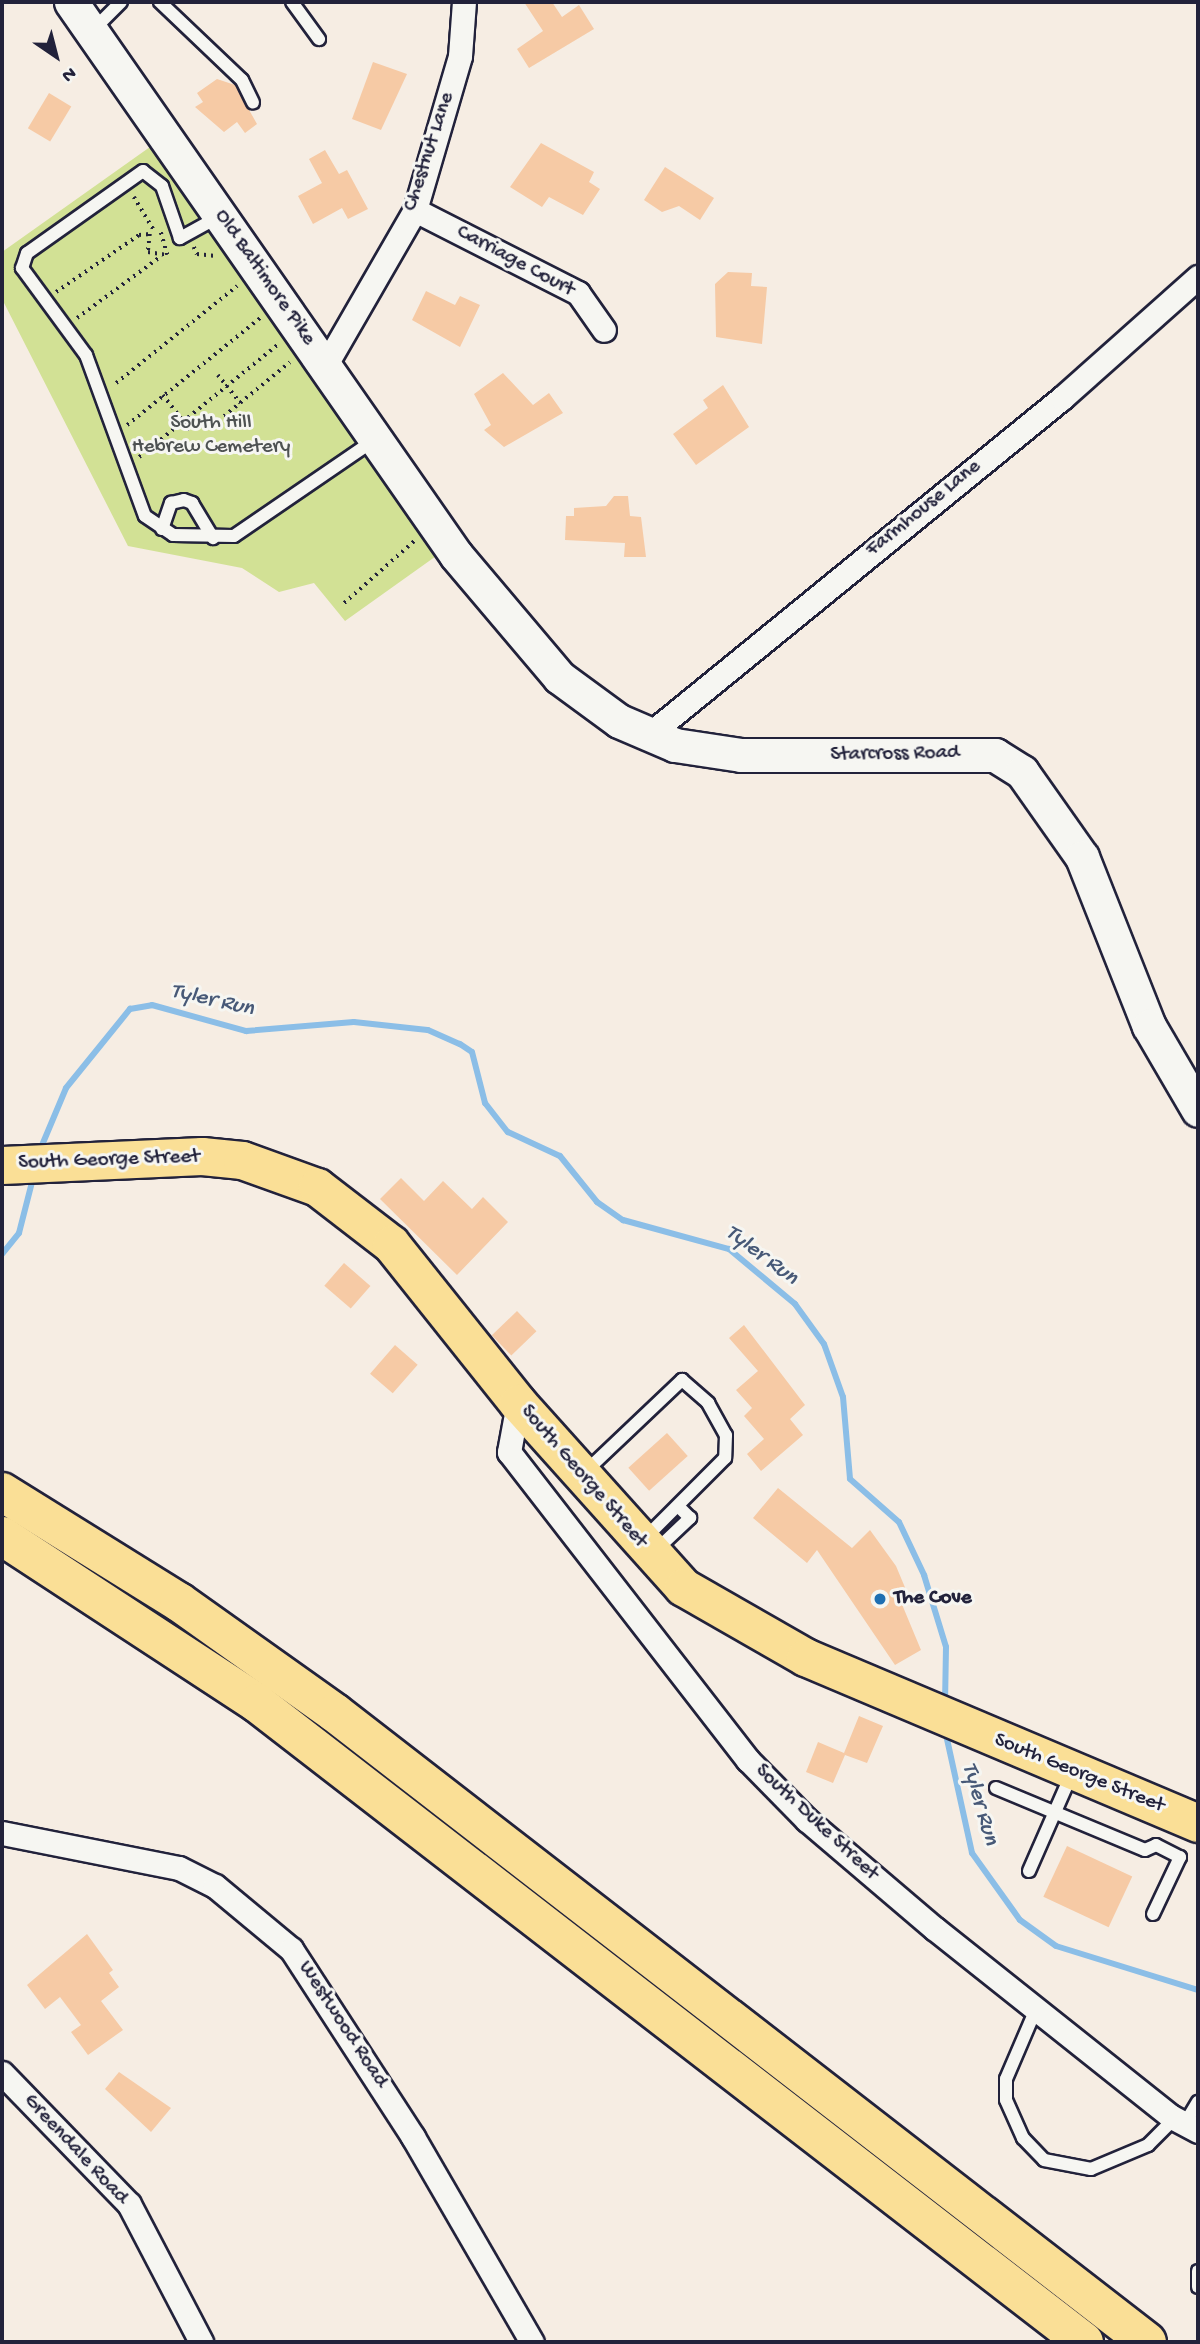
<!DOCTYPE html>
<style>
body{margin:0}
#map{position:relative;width:1200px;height:2344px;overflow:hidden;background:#f6ede3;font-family:"Gochi Hand",sans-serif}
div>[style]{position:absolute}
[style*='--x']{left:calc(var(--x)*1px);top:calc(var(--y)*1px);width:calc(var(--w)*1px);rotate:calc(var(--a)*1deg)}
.green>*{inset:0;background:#d2e195}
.stream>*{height:6px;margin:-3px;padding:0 3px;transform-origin:3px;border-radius:3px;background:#8bbee7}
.building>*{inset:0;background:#f6caa5;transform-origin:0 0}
.path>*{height:3.5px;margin-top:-1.75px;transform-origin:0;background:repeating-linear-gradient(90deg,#22223b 0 2px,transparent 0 7px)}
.roads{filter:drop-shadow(2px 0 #22223b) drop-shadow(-2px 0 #22223b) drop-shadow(0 2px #22223b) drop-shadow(0 -2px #22223b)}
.lane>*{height:12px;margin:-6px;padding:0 6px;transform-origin:6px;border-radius:6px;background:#f6f6f2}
.street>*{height:23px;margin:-11.5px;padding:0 11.5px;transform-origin:11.5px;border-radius:11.5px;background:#f6f6f2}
.secondary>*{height:33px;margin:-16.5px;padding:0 16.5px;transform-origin:16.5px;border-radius:16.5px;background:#f6f6f2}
.primary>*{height:37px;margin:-18.5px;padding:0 18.5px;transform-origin:18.5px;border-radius:18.5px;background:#fadf96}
.highway>*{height:38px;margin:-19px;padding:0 19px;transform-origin:19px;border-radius:19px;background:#fadf96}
.dots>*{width:19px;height:19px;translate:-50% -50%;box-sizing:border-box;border:4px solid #f6f6f2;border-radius:50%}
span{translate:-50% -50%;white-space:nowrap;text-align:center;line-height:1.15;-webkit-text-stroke:6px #f6f6f2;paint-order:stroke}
.street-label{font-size:21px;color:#22223b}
.park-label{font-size:21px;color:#4e5252}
.poi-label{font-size:21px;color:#22223b;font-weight:700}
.left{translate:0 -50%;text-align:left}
.water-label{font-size:23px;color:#475977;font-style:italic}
.frame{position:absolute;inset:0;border:4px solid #22223b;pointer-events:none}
.north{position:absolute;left:21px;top:21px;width:70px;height:70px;-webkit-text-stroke:5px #f6f6f2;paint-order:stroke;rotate:145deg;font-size:19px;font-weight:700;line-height:28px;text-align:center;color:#22223b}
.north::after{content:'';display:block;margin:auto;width:24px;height:32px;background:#22223b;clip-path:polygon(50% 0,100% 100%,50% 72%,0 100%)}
</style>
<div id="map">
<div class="green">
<i style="clip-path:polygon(157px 142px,446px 549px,345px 621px,314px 583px,279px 592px,242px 568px,128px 546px,2px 299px,2px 252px)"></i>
</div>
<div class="stream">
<i style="--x:40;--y:1150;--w:67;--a:-67.2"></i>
<i style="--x:66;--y:1088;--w:102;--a:-51"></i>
<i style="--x:130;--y:1009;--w:22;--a:-10"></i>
<i style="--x:152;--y:1005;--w:98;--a:15.5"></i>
<i style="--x:246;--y:1031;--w:108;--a:-4.8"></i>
<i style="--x:354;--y:1022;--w:74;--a:6.2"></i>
<i style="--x:428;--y:1030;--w:35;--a:24"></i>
<i style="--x:460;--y:1044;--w:14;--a:34"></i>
<i style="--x:472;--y:1052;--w:53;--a:75.7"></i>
<i style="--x:485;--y:1103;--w:37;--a:52"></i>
<i style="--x:508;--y:1132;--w:57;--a:24.8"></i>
<i style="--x:560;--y:1156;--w:59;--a:51.2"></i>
<i style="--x:597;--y:1202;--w:32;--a:35"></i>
<i style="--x:623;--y:1220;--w:110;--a:15.3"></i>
<i style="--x:729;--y:1249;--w:86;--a:39.8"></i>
<i style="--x:795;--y:1304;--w:49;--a:54.1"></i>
<i style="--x:824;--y:1344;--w:56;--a:70.3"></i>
<i style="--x:843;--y:1397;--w:82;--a:85.1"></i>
<i style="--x:850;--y:1479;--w:65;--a:41.3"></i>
<i style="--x:899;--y:1522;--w:59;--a:64.7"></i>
<i style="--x:924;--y:1575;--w:75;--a:73"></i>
<i style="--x:946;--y:1647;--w:55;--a:91"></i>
<i style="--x:2;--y:1254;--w:27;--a:-51"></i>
<i style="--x:19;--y:1233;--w:61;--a:-75.7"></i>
<i style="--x:945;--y:1730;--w:126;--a:77.6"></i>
<i style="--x:972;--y:1853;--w:82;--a:54.4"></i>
<i style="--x:1020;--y:1920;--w:44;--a:35.8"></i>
<i style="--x:1056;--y:1946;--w:149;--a:17.2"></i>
</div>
<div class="building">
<i style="clip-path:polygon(524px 2px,552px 2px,562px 17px,579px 5px,594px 29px,529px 68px,517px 49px,543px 31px)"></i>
<i style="clip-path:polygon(373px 62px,407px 74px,381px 130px,352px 119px)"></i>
<i style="clip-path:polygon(217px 79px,235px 85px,257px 124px,245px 133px,237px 122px,224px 132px,195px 107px,203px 102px,197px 93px)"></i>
<i style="left:49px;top:93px;width:26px;height:41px;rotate:31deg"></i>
<i style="clip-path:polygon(541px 143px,594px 172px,589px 182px,600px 189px,583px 215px,549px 197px,542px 207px,510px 187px)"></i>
<i style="clip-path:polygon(325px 150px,339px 174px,347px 170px,368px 209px,348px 219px,342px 208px,313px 224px,298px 196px,322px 183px,309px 159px)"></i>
<i style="clip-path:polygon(665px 167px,714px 198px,700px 220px,679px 206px,662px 212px,644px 200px)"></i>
<i style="clip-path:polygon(728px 272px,752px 273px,751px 286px,767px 287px,762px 344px,716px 337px,715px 284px)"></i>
<i style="clip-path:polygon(426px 291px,455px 305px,460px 296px,480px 305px,460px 347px,412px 320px)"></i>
<i style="clip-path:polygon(503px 373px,533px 405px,549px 393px,563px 413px,504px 447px,484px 430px,491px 425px,474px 394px)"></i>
<i style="clip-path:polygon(723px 385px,749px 427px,696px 465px,673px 434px,708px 408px,703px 400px)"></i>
<i style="clip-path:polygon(614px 496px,628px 496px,630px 516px,641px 517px,646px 557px,624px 557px,625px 543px,565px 540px,566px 516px,574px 516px,574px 508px,606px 506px)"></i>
<i style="clip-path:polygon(401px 1178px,424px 1201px,443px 1181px,472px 1209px,483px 1197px,508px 1222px,457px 1275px,380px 1199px)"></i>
<i style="left:344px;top:1263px;width:35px;height:30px;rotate:41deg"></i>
<i style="left:517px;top:1311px;width:28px;height:35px;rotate:46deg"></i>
<i style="clip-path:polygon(744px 1325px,805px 1405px,790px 1419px,803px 1435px,761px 1471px,747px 1454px,764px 1439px,744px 1416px,752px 1408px,736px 1390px,758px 1371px,729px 1338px)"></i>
<i style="left:395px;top:1345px;width:30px;height:38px;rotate:41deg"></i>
<i style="left:667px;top:1433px;width:31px;height:52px;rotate:48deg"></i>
<i style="clip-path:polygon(778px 1488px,852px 1548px,870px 1530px,896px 1566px,909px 1597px,901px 1602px,921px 1650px,895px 1665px,817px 1550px,807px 1563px,753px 1518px)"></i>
<i style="clip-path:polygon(859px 1716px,883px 1726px,867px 1763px,845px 1755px,833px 1783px,806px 1772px,818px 1742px,844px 1753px)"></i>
<i style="left:1067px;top:1846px;width:72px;height:56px;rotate:25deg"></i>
<i style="clip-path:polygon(87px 1934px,113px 1970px,109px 1973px,119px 1987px,101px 2001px,123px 2030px,88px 2055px,71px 2032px,81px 2025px,60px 1997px,45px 2009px,27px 1985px)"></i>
<i style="clip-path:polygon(119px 2072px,171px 2108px,151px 2132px,105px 2089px)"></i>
</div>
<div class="path">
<i style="--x:134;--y:197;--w:41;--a:59"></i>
<i style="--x:194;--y:247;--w:8;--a:67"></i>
<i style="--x:197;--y:254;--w:19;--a:6"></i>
<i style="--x:56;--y:292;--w:101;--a:-34.5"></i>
<i style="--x:139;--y:235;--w:11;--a:-5"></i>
<i style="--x:150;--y:234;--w:18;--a:96"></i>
<i style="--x:148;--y:252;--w:19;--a:9"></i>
<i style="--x:167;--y:255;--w:25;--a:-106"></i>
<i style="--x:77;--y:318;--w:103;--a:-36.3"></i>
<i style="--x:218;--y:375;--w:36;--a:51"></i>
<i style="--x:116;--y:383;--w:155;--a:-38.7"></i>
<i style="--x:163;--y:395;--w:46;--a:52.1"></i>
<i style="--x:127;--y:425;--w:171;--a:-38.8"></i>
<i style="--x:213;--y:425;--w:99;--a:-39.3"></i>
<i style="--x:139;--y:457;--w:181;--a:-39"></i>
<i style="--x:344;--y:603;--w:94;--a:-41.5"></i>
</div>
<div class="roads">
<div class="lane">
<i style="--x:160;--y:2;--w:113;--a:43.6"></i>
<i style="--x:242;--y:80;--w:25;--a:64"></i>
<i style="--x:292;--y:2;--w:46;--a:53.9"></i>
<i style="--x:92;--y:31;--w:41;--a:-45"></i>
<i style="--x:220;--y:216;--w:46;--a:151.2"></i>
<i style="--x:180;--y:238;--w:55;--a:-109.1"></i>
<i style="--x:162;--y:186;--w:24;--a:-142"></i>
<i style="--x:143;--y:171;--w:142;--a:144.7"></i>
<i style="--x:27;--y:253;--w:16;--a:108"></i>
<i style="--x:22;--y:268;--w:108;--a:53.7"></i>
<i style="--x:86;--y:355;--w:171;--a:69.9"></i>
<i style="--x:145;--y:516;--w:34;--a:34"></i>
<i style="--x:173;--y:535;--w:61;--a:0.9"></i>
<i style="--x:234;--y:536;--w:170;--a:-34.4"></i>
<i style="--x:162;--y:529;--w:28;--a:-71"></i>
<i style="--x:171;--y:503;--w:13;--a:-13"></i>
<i style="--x:184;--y:500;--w:9;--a:21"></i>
<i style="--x:192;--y:503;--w:41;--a:59"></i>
<i style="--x:585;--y:1472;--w:134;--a:-43.5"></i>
<i style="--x:682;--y:1380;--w:35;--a:41"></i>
<i style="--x:708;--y:1403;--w:37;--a:61"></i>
<i style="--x:726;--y:1435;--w:23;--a:92"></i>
<i style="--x:725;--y:1458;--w:113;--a:135"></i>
<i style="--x:654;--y:1552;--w:50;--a:-43.4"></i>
<i style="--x:690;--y:1518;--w:16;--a:-135"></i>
<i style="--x:996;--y:1788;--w:161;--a:22.6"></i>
<i style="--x:1145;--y:1850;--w:12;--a:-24"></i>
<i style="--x:1156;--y:1845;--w:27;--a:27"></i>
<i style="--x:1180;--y:1857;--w:63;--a:115.3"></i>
<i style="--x:1029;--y:1871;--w:107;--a:-66.3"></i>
<i style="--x:1036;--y:2009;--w:76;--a:113.2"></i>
<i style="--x:1006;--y:2079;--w:21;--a:90"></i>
<i style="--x:1006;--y:2100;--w:42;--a:65.9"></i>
<i style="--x:1023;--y:2138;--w:30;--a:46"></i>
<i style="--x:1044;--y:2160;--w:48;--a:10.8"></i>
<i style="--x:1091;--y:2169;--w:62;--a:-22.8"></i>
<i style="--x:1148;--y:2145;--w:37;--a:-45"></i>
<i style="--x:1184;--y:2125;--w:27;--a:-59"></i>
<i style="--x:1198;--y:2271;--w:16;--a:90"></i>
</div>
<div class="street">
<i style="--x:415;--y:210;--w:183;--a:27"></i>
<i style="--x:578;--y:293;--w:45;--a:54.9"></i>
<i style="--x:325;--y:366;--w:180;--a:-60"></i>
<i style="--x:415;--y:210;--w:160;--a:-73.7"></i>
<i style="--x:460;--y:56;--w:54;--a:-85.8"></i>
<i style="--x:646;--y:737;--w:537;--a:-39.18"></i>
<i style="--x:1062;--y:398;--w:182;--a:-41.7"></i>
<i style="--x:518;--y:1403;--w:50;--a:100.4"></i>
<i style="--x:509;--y:1452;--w:390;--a:52.2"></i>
<i style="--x:748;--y:1760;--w:84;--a:45.5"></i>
<i style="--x:807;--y:1820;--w:167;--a:40.4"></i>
<i style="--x:934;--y:1928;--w:302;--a:38.5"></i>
<i style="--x:1170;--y:2116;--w:32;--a:28"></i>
<i style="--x:2;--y:1833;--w:180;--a:11.2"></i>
<i style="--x:179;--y:1868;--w:40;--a:26.6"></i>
<i style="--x:215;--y:1886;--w:99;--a:39.7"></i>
<i style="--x:291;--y:1949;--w:224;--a:57"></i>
<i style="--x:413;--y:2137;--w:237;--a:59.9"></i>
<i style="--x:2;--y:2073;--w:182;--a:45.9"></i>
<i style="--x:129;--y:2204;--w:156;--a:62.4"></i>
</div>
<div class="secondary">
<i style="--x:71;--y:2;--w:674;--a:55.15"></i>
<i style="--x:456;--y:555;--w:160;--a:49.8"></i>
<i style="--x:559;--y:677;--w:74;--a:36.3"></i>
<i style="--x:619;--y:721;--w:61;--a:23.2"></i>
<i style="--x:675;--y:745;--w:67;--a:8.6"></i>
<i style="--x:741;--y:755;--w:254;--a:0"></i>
<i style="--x:995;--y:755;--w:32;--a:32"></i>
<i style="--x:1022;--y:772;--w:104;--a:54.8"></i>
<i style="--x:1082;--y:857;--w:182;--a:68.4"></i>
<i style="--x:1149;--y:1026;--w:97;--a:59.7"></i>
</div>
<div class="primary">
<i style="--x:2;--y:1165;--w:200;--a:-2.6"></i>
<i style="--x:202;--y:1156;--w:40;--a:5.7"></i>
<i style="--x:242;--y:1160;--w:80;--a:19.8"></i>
<i style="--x:317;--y:1187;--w:93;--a:37.6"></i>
<i style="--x:391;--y:1244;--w:203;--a:51.4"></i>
<i style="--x:518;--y:1403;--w:247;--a:48.1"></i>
<i style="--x:683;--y:1587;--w:141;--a:29.8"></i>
<i style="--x:805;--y:1657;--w:427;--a:22.9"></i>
</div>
<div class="highway">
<i style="--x:2;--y:1492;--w:208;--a:31.9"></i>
<i style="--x:179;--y:1602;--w:191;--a:35.4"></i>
<i style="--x:335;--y:1713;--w:1027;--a:37.76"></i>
<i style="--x:2;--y:1536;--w:305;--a:33.2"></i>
<i style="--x:257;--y:1703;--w:1045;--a:37.69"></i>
</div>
</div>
<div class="dots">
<i style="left:880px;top:1599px;background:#1f6fb2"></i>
</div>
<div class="street-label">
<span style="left:430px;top:152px;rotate:-72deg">Chestnut Lane</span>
<span style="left:515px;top:262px;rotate:28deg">Carriage Court</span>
<span style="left:264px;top:278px;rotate:55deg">Old Baltimore Pike</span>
<span style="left:924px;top:509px;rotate:-39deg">Farmhouse Lane</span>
<span style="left:895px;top:755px;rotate:-1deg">Starcross Road</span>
<span style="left:109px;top:1161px;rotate:-2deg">South George Street</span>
<span style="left:583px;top:1477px;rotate:49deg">South George Street</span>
<span style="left:1079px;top:1774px;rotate:22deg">South George Street</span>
<span style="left:816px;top:1823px;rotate:43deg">South Duke Street</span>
<span style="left:342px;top:2025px;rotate:57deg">Westwood Road</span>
<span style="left:75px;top:2150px;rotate:47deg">Greendale Road</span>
</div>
<div class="park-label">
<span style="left:211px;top:436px">South Hill<br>Hebrew Cemetery</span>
</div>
<div class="poi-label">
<span class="left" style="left:894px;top:1599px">The Cove</span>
</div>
<div class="water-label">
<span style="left:212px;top:1001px;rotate:13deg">Tyler Run</span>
<span style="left:761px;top:1256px;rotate:37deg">Tyler Run</span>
<span style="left:979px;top:1804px;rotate:74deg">Tyler Run</span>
</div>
<div class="frame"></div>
<div class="north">N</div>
</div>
